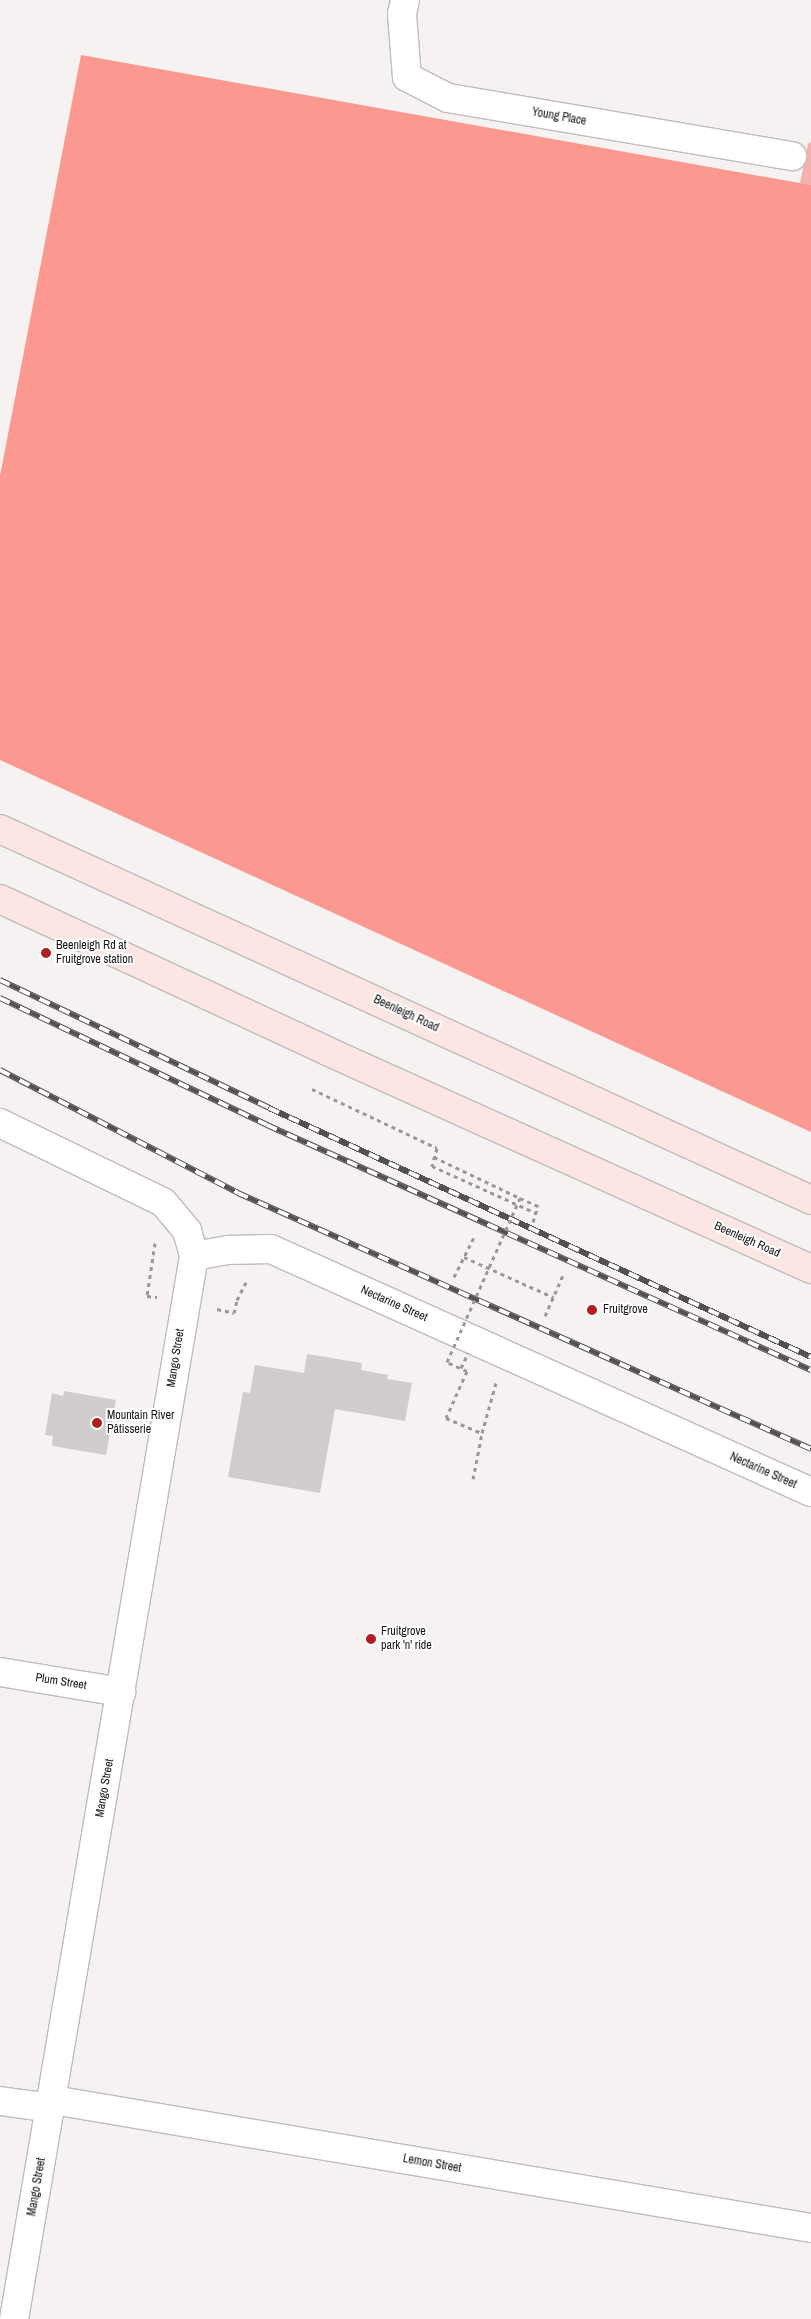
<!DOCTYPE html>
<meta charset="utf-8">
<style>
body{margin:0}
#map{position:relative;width:811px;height:2319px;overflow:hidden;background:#f7f2f2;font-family:"Archivo Narrow",sans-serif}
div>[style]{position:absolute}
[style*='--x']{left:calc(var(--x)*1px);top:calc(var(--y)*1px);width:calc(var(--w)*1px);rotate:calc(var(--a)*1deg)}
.green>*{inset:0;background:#f5b2ac}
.forest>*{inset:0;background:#fb9991}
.building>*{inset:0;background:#d0cccb}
.path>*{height:3px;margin-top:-1.5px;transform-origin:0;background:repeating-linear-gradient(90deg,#9b9797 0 4px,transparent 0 8px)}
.roads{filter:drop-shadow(1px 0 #c0bcbb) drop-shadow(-1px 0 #c0bcbb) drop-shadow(0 1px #c0bcbb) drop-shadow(0 -1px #c0bcbb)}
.minor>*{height:28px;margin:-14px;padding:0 14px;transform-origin:14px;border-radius:14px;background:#fff}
.secondary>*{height:28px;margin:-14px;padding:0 14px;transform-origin:14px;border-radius:14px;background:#fce6e4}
.rail>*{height:5.5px;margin-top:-2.75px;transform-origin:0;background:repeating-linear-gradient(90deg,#fff 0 11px,#535050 0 22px);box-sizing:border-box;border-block:1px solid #535050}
.path-bridge>*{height:3px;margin-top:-1.5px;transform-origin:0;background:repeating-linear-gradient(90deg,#9b9797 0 4px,transparent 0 8px)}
.dots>*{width:14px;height:14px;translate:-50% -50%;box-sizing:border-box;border:2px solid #fff;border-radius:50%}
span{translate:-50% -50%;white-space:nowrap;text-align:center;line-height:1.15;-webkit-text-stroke:4px #fff;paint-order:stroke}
.street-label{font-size:12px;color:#171515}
.poi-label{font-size:12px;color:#171515}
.left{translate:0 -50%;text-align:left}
</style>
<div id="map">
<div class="green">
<i style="clip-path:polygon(811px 142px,811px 185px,800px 183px,808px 144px)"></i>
</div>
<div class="forest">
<i style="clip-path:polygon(81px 55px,811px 185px,811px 1132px,0 760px,0 476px)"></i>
</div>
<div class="building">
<i style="clip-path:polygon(307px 1354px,362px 1363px,361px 1370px,388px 1375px,387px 1379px,412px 1383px,405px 1421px,335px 1409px,320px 1493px,228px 1477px,243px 1392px,250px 1393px,255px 1365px,304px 1373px)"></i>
<i style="clip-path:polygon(64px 1391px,116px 1400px,106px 1455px,52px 1446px,53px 1436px,45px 1435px,52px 1393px,63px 1396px)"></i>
</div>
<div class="path">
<i style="--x:312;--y:1089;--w:138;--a:25.3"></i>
<i style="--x:437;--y:1148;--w:19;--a:106"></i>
<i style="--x:432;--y:1166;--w:114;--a:24.3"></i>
<i style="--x:434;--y:1157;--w:95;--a:25.5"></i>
<i style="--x:533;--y:1222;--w:17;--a:-73"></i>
<i style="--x:155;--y:1243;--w:54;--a:98.6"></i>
<i style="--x:147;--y:1296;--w:10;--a:6"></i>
<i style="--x:464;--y:1257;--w:98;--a:24.2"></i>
<i style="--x:454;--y:1277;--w:47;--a:-63.4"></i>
<i style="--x:217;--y:1309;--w:17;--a:13"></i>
<i style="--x:234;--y:1313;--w:13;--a:-77"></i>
<i style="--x:237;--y:1300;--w:20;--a:-63"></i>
<i style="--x:545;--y:1316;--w:45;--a:-66.3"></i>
<i style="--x:467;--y:1371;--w:51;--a:114.1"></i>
<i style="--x:446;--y:1418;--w:39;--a:23"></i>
<i style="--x:473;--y:1479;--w:47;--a:-78.9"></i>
<i style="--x:482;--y:1433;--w:52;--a:-74.4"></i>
</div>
<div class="roads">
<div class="minor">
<i style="--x:405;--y:0;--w:14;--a:102"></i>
<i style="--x:402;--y:14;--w:63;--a:85.5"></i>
<i style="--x:407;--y:77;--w:46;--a:27.1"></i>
<i style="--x:448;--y:98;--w:349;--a:9.6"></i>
<i style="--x:0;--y:1123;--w:181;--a:25.9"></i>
<i style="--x:163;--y:1202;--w:38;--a:50"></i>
<i style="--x:187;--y:1231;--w:26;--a:74"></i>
<i style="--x:194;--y:1256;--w:1078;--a:99.61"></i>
<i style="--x:194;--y:1256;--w:36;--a:-10"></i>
<i style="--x:229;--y:1250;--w:42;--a:-1.4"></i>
<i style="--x:271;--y:1249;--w:592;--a:24.23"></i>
<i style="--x:0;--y:1672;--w:123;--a:9.4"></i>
<i style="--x:53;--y:2100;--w:769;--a:9.58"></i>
<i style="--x:0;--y:2101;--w:51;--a:7.8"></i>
</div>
<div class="secondary">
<i style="--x:0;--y:829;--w:892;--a:24.58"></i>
<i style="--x:0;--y:899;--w:361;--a:24.9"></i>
<i style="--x:327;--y:1051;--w:531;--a:24.25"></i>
</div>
</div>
<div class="rail">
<i style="--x:0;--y:980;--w:298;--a:25.4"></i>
<i style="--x:269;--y:1108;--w:596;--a:24.67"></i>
<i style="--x:0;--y:998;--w:296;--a:25.4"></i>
<i style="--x:267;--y:1125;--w:597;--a:24.25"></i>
<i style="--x:0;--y:1070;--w:268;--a:27.3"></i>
<i style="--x:238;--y:1193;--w:628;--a:24.07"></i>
</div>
<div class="path-bridge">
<i style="--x:461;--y:1368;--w:17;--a:-65"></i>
<i style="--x:467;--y:1371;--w:22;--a:-156"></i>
<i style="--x:447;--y:1362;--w:180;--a:-66"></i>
<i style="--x:520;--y:1198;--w:20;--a:24"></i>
</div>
<div class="dots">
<i style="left:46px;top:953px;background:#b11f25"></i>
<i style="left:592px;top:1310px;background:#b11f25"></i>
<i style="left:97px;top:1423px;background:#b11f25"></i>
<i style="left:371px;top:1639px;background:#b11f25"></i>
</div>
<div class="street-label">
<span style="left:559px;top:117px;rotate:10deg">Young Place</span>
<span style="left:406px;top:1014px;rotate:25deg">Beenleigh Road</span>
<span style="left:747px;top:1240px;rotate:24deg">Beenleigh Road</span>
<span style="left:394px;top:1304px;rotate:24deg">Nectarine Street</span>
<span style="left:176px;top:1358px;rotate:-81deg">Mango Street</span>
<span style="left:763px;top:1471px;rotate:24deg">Nectarine Street</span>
<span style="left:61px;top:1682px;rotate:9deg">Plum Street</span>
<span style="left:105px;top:1788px;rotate:-80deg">Mango Street</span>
<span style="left:432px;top:2164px;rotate:10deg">Lemon Street</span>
<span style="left:37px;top:2187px;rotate:-80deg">Mango Street</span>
</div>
<div class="poi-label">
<span class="left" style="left:56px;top:953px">Beenleigh Rd at<br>Fruitgrove station</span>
<span class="left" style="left:603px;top:1310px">Fruitgrove</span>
<span class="left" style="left:107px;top:1423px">Mountain River<br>Pâtisserie</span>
<span class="left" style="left:381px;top:1639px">Fruitgrove<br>park 'n' ride</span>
</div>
</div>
